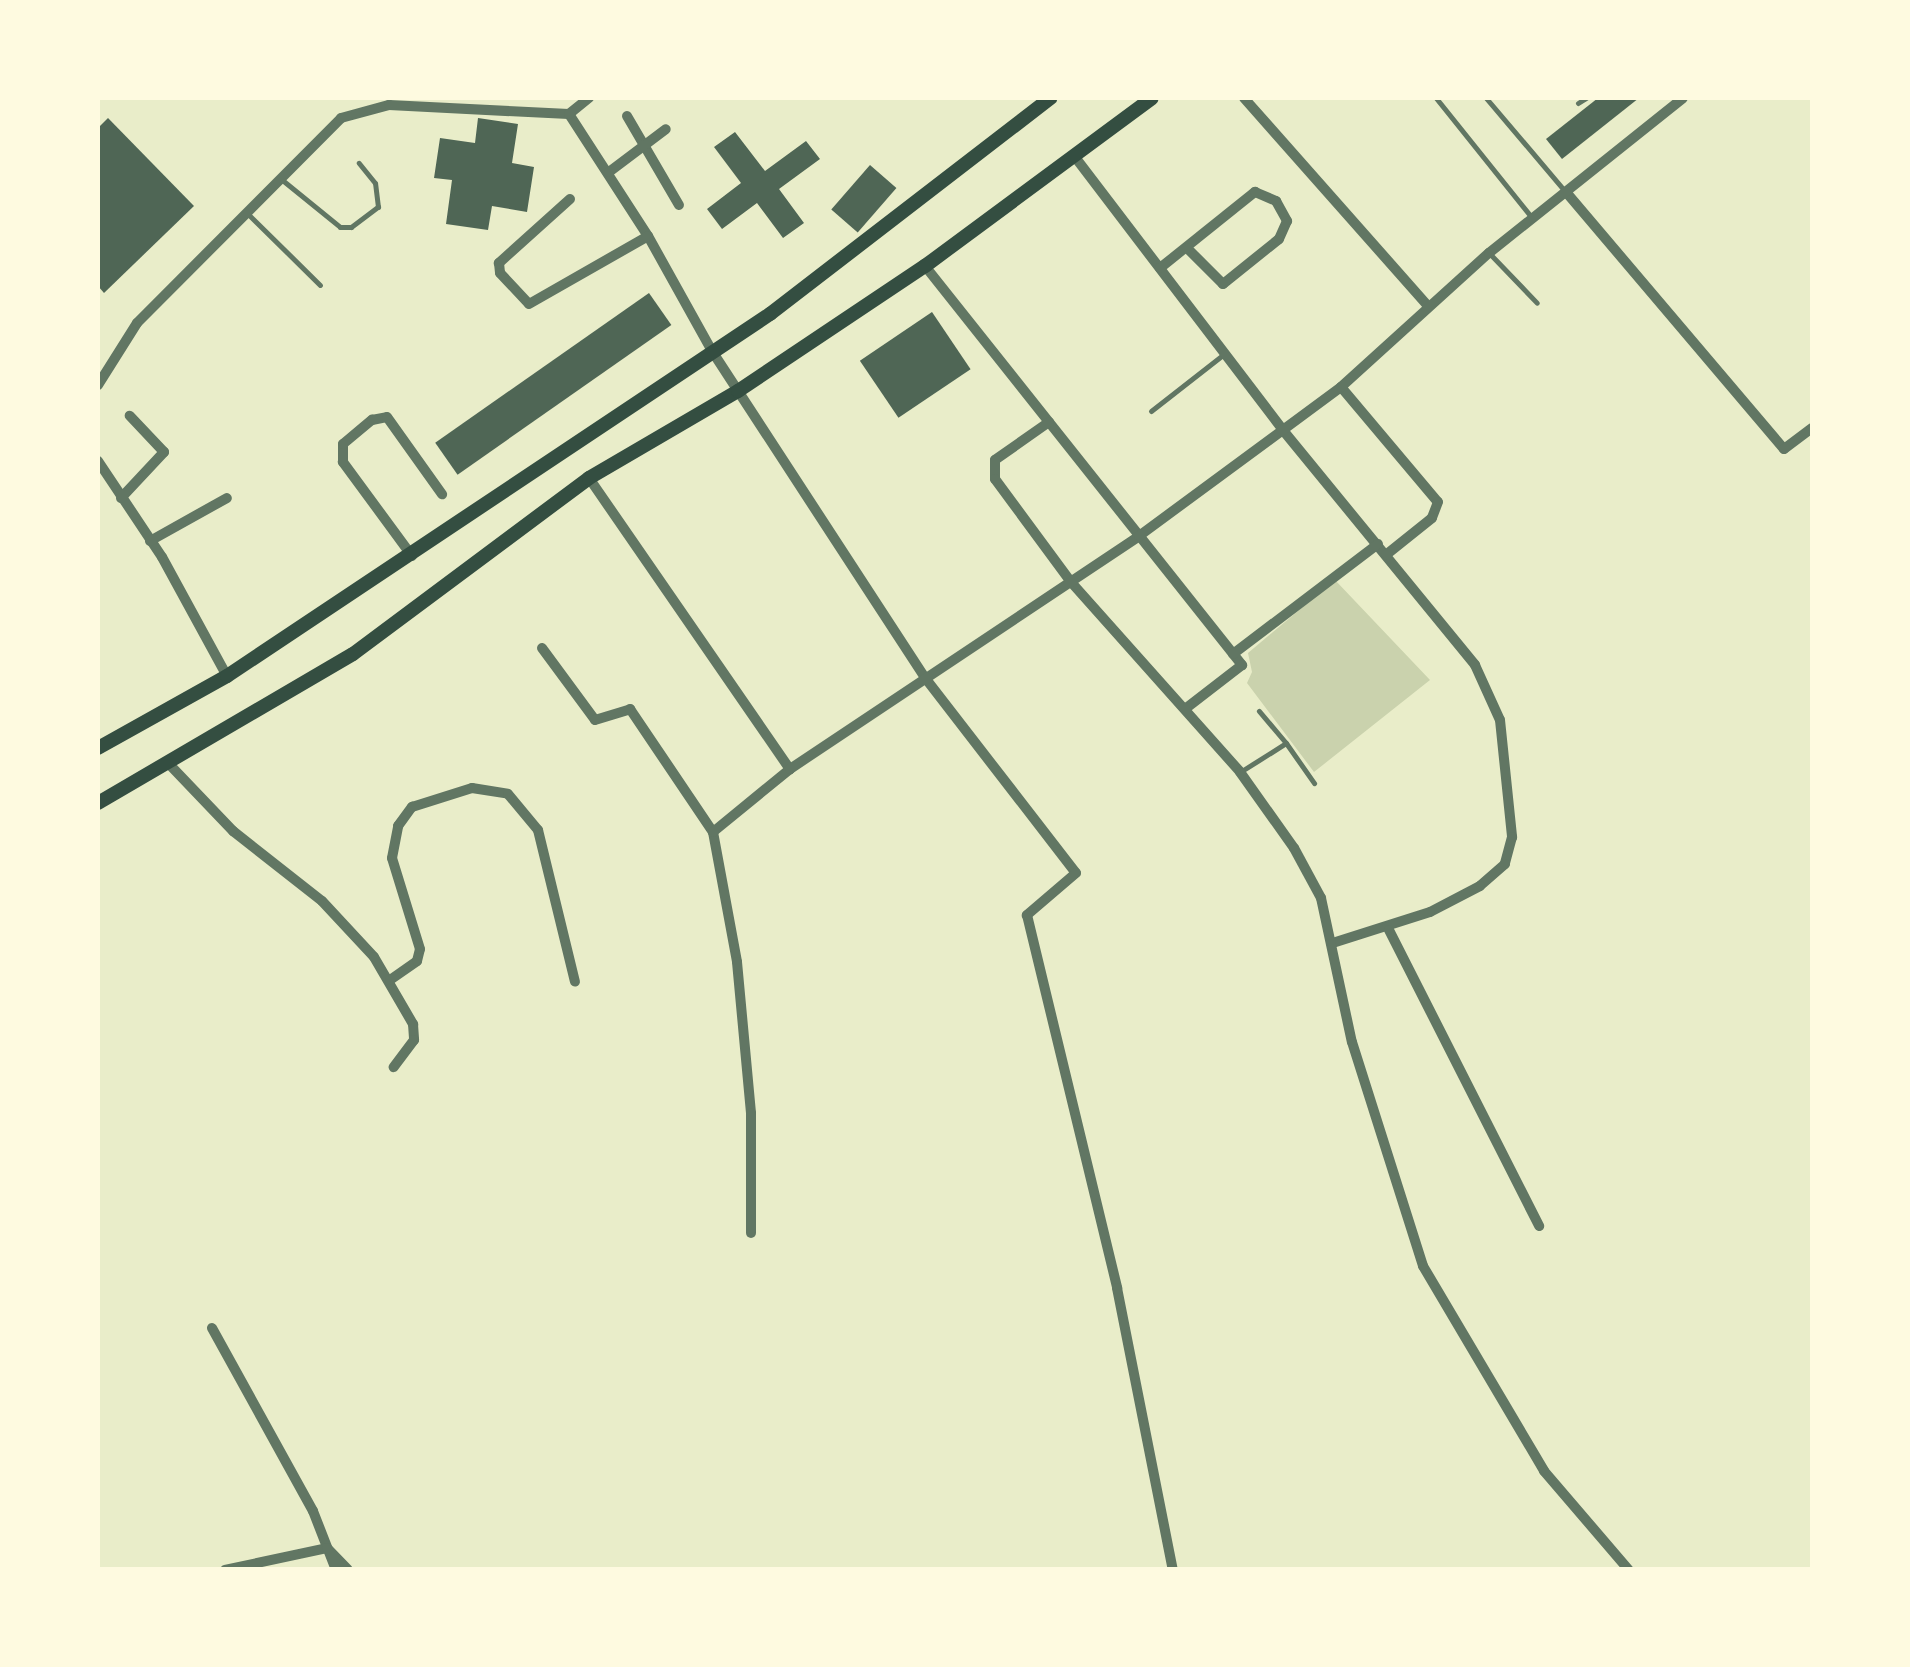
<!DOCTYPE html>
<style>
body{margin:0}
#map{position:relative;width:1910px;height:1667px;overflow:hidden;background:#e9edc9;font-family:"Golos Text",sans-serif}
div>[style]{position:absolute}
[style*='--x']{left:calc(var(--x)*1px);top:calc(var(--y)*1px);width:calc(var(--w)*1px);rotate:calc(var(--a)*1deg)}
.green>*{inset:0;background:#cad2ad}
.building>*{inset:0;background:#4f6655;transform-origin:0 0}
.service>*{height:5px;margin:-2.5px;padding:0 2.5px;transform-origin:2.5px;border-radius:2.5px;background:#617663}
.minor>*{height:10px;margin:-5px;padding:0 5px;transform-origin:5px;border-radius:5px;background:#617663}
.secondary>*{height:14px;margin:-7px;padding:0 7px;transform-origin:7px;border-radius:7px;background:#344e41}
span{translate:-50% -50%;white-space:nowrap;text-align:center;line-height:1.15;-webkit-text-stroke:8px #fefae0;paint-order:stroke}
.frame{position:absolute;inset:0;border:100px solid #fefae0;pointer-events:none}
</style>
<div id="map">
<div class="green">
<i style="clip-path:polygon(1335px 580px,1430px 680px,1314px 772px,1247px 683px,1252px 672px,1248px 653px)"></i>
</div>
<div class="building">
<i style="clip-path:polygon(1598px 98px,1639px 98px,1562px 159px,1546px 139px)"></i>
<i style="clip-path:polygon(108px 118px,194px 206px,104px 293px,98px 286px,98px 128px)"></i>
<i style="clip-path:polygon(478px 118px,518px 124px,512px 163px,534px 167px,527px 212px,492px 206px,488px 230px,446px 224px,452px 180px,434px 178px,440px 138px,475px 143px)"></i>
<i style="clip-path:polygon(735px 132px,765px 171px,806px 141px,820px 159px,779px 189px,804px 223px,783px 238px,757px 203px,722px 229px,707px 209px,741px 183px,714px 147px)"></i>
<i style="left:870px;top:165px;width:35px;height:59px;rotate:41deg"></i>
<i style="left:649px;top:293px;width:39px;height:261px;rotate:55deg"></i>
<i style="left:932px;top:312px;width:69px;height:87px;rotate:56deg"></i>
</div>
<div class="service">
<i style="--x:1436;--y:98;--w:154;--a:51.3"></i>
<i style="--x:1486;--y:98;--w:121;--a:49.7"></i>
<i style="--x:1578;--y:103;--w:9;--a:-32"></i>
<i style="--x:281;--y:179;--w:76;--a:39.1"></i>
<i style="--x:340;--y:227;--w:11;--a:0"></i>
<i style="--x:351;--y:227;--w:34;--a:-37"></i>
<i style="--x:378;--y:207;--w:24;--a:-97"></i>
<i style="--x:375;--y:183;--w:26;--a:-129"></i>
<i style="--x:248;--y:214;--w:101;--a:44.6"></i>
<i style="--x:1491;--y:255;--w:66;--a:46.2"></i>
<i style="--x:1151;--y:411;--w:93;--a:-38"></i>
<i style="--x:1286;--y:743;--w:49;--a:55"></i>
<i style="--x:1240;--y:772;--w:54;--a:-32.2"></i>
<i style="--x:1286;--y:743;--w:42;--a:-130.2"></i>
</div>
<div class="minor">
<i style="--x:1244;--y:98;--w:278;--a:48.5"></i>
<i style="--x:569;--y:114;--w:145;--a:57.1"></i>
<i style="--x:648;--y:236;--w:132;--a:60.9"></i>
<i style="--x:712;--y:351;--w:392;--a:56.9"></i>
<i style="--x:926;--y:679;--w:245;--a:52.3"></i>
<i style="--x:1076;--y:873;--w:65;--a:139.4"></i>
<i style="--x:1027;--y:915;--w:384;--a:76.4"></i>
<i style="--x:1117;--y:1288;--w:288;--a:78.8"></i>
<i style="--x:627;--y:116;--w:103;--a:59.7"></i>
<i style="--x:1075;--y:157;--w:342;--a:52.7"></i>
<i style="--x:1282;--y:429;--w:305;--a:50.7"></i>
<i style="--x:1475;--y:665;--w:60;--a:65.6"></i>
<i style="--x:1500;--y:720;--w:118;--a:84.1"></i>
<i style="--x:1512;--y:837;--w:28;--a:105"></i>
<i style="--x:1505;--y:864;--w:33;--a:139"></i>
<i style="--x:1480;--y:886;--w:56;--a:152.5"></i>
<i style="--x:1430;--y:912;--w:103;--a:162.4"></i>
<i style="--x:609;--y:172;--w:71;--a:-37"></i>
<i style="--x:1566;--y:192;--w:337;--a:49.7"></i>
<i style="--x:1784;--y:449;--w:35;--a:-37"></i>
<i style="--x:570;--y:199;--w:96;--a:138"></i>
<i style="--x:499;--y:263;--w:10;--a:84"></i>
<i style="--x:500;--y:273;--w:42;--a:46.9"></i>
<i style="--x:529;--y:304;--w:137;--a:-29.7"></i>
<i style="--x:925;--y:266;--w:510;--a:51.53"></i>
<i style="--x:1242;--y:665;--w:72;--a:142.3"></i>
<i style="--x:1160;--y:268;--w:122;--a:-38.7"></i>
<i style="--x:1255;--y:192;--w:23;--a:23"></i>
<i style="--x:1276;--y:201;--w:23;--a:61"></i>
<i style="--x:1287;--y:221;--w:20;--a:114"></i>
<i style="--x:1279;--y:239;--w:72;--a:141.2"></i>
<i style="--x:1223;--y:284;--w:51;--a:-135"></i>
<i style="--x:98;--y:385;--w:73;--a:-57.8"></i>
<i style="--x:137;--y:323;--w:289;--a:-45.1"></i>
<i style="--x:341;--y:118;--w:50;--a:-15.2"></i>
<i style="--x:389;--y:105;--w:180;--a:2.9"></i>
<i style="--x:569;--y:114;--w:26;--a:-39"></i>
<i style="--x:1341;--y:387;--w:150;--a:49.9"></i>
<i style="--x:1438;--y:502;--w:17;--a:111"></i>
<i style="--x:1432;--y:518;--w:58;--a:141.3"></i>
<i style="--x:1049;--y:422;--w:66;--a:144.9"></i>
<i style="--x:995;--y:460;--w:19;--a:90"></i>
<i style="--x:995;--y:479;--w:128;--a:53.6"></i>
<i style="--x:1071;--y:582;--w:254;--a:48.3"></i>
<i style="--x:1240;--y:772;--w:93;--a:54.6"></i>
<i style="--x:1294;--y:848;--w:57;--a:61.6"></i>
<i style="--x:1321;--y:898;--w:147;--a:77.9"></i>
<i style="--x:1352;--y:1042;--w:235;--a:72.4"></i>
<i style="--x:1423;--y:1266;--w:238;--a:59.4"></i>
<i style="--x:1544;--y:1471;--w:130;--a:49.4"></i>
<i style="--x:98;--y:461;--w:115;--a:56.3"></i>
<i style="--x:162;--y:557;--w:136;--a:61.4"></i>
<i style="--x:589;--y:478;--w:354;--a:55.4"></i>
<i style="--x:121;--y:498;--w:63;--a:-46.9"></i>
<i style="--x:164;--y:452;--w:50;--a:-133.4"></i>
<i style="--x:150;--y:541;--w:88;--a:-29.2"></i>
<i style="--x:412;--y:556;--w:117;--a:-126.3"></i>
<i style="--x:343;--y:462;--w:18;--a:-90"></i>
<i style="--x:343;--y:444;--w:38;--a:-40"></i>
<i style="--x:372;--y:420;--w:15;--a:-11"></i>
<i style="--x:387;--y:417;--w:95;--a:54.5"></i>
<i style="--x:542;--y:648;--w:89;--a:53.6"></i>
<i style="--x:595;--y:720;--w:37;--a:-17"></i>
<i style="--x:630;--y:709;--w:148;--a:56"></i>
<i style="--x:713;--y:832;--w:132;--a:79.5"></i>
<i style="--x:737;--y:962;--w:152;--a:84.7"></i>
<i style="--x:751;--y:1113;--w:120;--a:90"></i>
<i style="--x:1233;--y:654;--w:182;--a:-37.2"></i>
<i style="--x:169;--y:764;--w:93;--a:46.3"></i>
<i style="--x:233;--y:831;--w:113;--a:38.2"></i>
<i style="--x:322;--y:901;--w:76;--a:47.1"></i>
<i style="--x:374;--y:957;--w:78;--a:59.8"></i>
<i style="--x:413;--y:1024;--w:16;--a:86"></i>
<i style="--x:414;--y:1040;--w:34;--a:127"></i>
<i style="--x:713;--y:832;--w:99;--a:-39.3"></i>
<i style="--x:790;--y:769;--w:420;--a:-33.7"></i>
<i style="--x:1139;--y:536;--w:251;--a:-36.4"></i>
<i style="--x:1341;--y:387;--w:200;--a:-42.2"></i>
<i style="--x:1489;--y:253;--w:248;--a:-38.6"></i>
<i style="--x:1389;--y:930;--w:332;--a:63.1"></i>
<i style="--x:390;--y:980;--w:33;--a:-35"></i>
<i style="--x:417;--y:961;--w:12;--a:-76"></i>
<i style="--x:420;--y:949;--w:95;--a:-107.1"></i>
<i style="--x:392;--y:858;--w:33;--a:-79"></i>
<i style="--x:398;--y:826;--w:24;--a:-54"></i>
<i style="--x:412;--y:807;--w:63;--a:-17.6"></i>
<i style="--x:472;--y:788;--w:36;--a:9"></i>
<i style="--x:508;--y:794;--w:47;--a:50.2"></i>
<i style="--x:538;--y:830;--w:156;--a:76.3"></i>
<i style="--x:212;--y:1328;--w:209;--a:61.1"></i>
<i style="--x:313;--y:1511;--w:63;--a:68.7"></i>
<i style="--x:225;--y:1570;--w:104;--a:-12.2"></i>
<i style="--x:327;--y:1548;--w:30;--a:46"></i>
</div>
<div class="secondary">
<i style="--x:98;--y:748;--w:148;--a:-29.2"></i>
<i style="--x:227;--y:676;--w:653;--a:-33.69"></i>
<i style="--x:770;--y:314;--w:354;--a:-37.6"></i>
<i style="--x:98;--y:803;--w:295;--a:-30.3"></i>
<i style="--x:353;--y:654;--w:294;--a:-36.7"></i>
<i style="--x:589;--y:478;--w:173;--a:-30.3"></i>
<i style="--x:738;--y:391;--w:225;--a:-33.8"></i>
<i style="--x:925;--y:266;--w:282;--a:-36.5"></i>
</div>
<div class="frame"></div>
</div>
